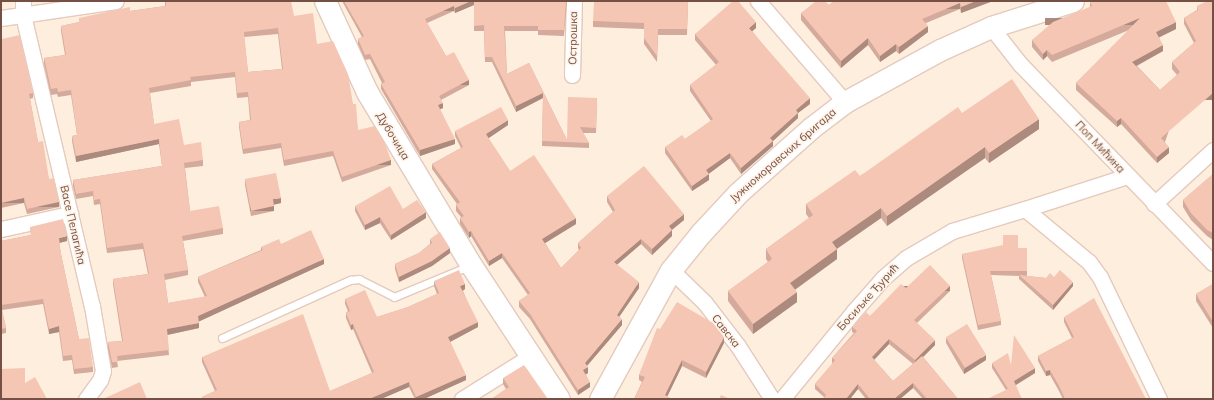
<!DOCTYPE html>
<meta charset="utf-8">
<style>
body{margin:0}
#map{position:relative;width:1214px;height:400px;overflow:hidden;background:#feeede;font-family:Mulish,sans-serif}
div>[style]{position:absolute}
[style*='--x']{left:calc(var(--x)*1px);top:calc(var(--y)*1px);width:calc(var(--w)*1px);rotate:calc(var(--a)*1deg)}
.roads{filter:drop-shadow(1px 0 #e4cabd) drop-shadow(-1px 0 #e4cabd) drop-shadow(0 1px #e4cabd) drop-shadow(0 -1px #e4cabd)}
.lane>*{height:7px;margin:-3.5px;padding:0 3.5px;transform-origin:3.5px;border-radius:3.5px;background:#fff}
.street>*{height:15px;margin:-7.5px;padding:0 7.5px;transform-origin:7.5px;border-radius:7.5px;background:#fff}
.secondary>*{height:21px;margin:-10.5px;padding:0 10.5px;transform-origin:10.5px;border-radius:10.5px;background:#fff}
.wall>*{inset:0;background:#d3aa9b}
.shaded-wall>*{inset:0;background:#ac8b7e;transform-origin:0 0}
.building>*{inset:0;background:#f5c6b4;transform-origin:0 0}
span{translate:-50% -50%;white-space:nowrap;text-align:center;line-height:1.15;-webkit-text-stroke:3px #fff2e6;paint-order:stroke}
.street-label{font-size:11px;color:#755045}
.frame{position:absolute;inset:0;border:2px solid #755045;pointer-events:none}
</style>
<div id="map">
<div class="roads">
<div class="lane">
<i style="--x:222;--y:338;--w:141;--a:-24.4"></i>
<i style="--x:350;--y:280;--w:9;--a:-6"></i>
<i style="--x:359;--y:279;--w:39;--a:27"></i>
<i style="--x:394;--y:297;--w:81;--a:-22.5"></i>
</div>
<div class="street">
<i style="--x:23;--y:1;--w:14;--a:90"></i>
<i style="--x:23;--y:15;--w:299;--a:76.7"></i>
<i style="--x:92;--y:306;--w:66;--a:80.4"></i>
<i style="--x:103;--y:371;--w:9;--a:108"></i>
<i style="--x:100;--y:380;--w:24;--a:126"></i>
<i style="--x:758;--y:1;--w:133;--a:49.3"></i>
<i style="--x:1;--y:18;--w:116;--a:-8.4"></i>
<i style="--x:991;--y:27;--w:47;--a:51.9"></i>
<i style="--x:1020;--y:64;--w:277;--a:45.9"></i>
<i style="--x:572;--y:75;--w:74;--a:-88.5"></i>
<i style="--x:1154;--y:204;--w:80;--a:-42.5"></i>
<i style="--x:1025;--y:209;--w:107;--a:-17.9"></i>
<i style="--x:1;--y:229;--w:71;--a:-12.3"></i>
<i style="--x:671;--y:270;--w:47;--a:44.1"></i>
<i style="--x:705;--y:303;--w:54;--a:52.5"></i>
<i style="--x:738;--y:346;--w:63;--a:57.3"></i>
<i style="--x:462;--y:399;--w:79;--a:-32.1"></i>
<i style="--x:782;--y:399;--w:114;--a:-50.7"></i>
<i style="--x:854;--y:311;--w:44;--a:-48.7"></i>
<i style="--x:883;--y:278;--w:30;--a:-41"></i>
<i style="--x:906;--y:258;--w:53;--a:-30.4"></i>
<i style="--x:952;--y:231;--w:76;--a:-16.8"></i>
<i style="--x:1025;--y:209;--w:83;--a:39.6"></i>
<i style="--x:1089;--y:262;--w:19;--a:54"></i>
<i style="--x:1100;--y:277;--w:136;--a:64.2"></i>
</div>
<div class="secondary">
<i style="--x:325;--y:1;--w:100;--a:65.2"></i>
<i style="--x:367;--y:92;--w:202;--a:59"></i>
<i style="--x:471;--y:265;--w:160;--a:56.7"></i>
<i style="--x:600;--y:399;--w:147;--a:-61.2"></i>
<i style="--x:671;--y:270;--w:48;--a:-51"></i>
<i style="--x:701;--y:233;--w:54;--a:-47.2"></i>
<i style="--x:738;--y:193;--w:98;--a:-41.7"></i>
<i style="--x:811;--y:128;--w:43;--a:-37.4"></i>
<i style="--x:845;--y:102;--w:108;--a:-28.7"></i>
<i style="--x:940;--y:50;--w:56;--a:-24.3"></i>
<i style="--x:991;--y:27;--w:86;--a:-17.6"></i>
</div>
</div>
<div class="wall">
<i style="clip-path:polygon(evenodd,165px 1px,294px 16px,317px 44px,353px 104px,358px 130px,391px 165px,342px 182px,333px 156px,284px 166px,281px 148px,243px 154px,239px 127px,239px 122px,250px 120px,248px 97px,237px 98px,235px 77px,191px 82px,191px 86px,150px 93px,154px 124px,184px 145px,203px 160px,203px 166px,185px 168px,190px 211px,223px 228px,223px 234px,183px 241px,188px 270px,188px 275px,165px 280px,168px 303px,205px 297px,198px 282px,198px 277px,261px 250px,261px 247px,281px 244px,324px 264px,199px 321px,199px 328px,167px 335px,169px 355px,117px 361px,118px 367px,112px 368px,108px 348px,108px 342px,122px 341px,113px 284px,113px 279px,148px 274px,143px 249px,107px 253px,100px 204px,94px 205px,93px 196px,76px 199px,73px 186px,73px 180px,162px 166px,159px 144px,76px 162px,72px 141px,72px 136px,77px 135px,71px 95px,58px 97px,57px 94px,51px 95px,44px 64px,44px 58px,65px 55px,61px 31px,61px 26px,130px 11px,165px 6px,165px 1px,278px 34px,282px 69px,248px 72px,244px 37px,278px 34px)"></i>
<i style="clip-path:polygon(342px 1px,567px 1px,564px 36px,538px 35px,538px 31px,505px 31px,507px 74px,529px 63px,567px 140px,597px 98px,596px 133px,583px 133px,589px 143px,589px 148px,542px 146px,543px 98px,516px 112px,492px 62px,485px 62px,484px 31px,474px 31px,474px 5px,455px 13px,454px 11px,427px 23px,446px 56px,469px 85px,441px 100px,443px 108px,440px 109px,455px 144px,420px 156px,381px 89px,381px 84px,382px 83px,370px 59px,365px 60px,358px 44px,358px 39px,362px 37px)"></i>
<i style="clip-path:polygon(688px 1px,687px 35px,658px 35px,657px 62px,644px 44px,644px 29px,593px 27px,593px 21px)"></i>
<i style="clip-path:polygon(834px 1px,993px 1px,961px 13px,960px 9px,926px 23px,928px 32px,899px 54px,896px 51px,880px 62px,868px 45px,841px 68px,801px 20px,801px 13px,829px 5px)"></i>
<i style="clip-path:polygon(1213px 1px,1165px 142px,1169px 153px,1157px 163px,1121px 124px,1117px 127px,1076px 90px,1076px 83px,1129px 30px,1052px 62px,1047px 56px,1043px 60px,1032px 47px,1032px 40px,1090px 7px,1090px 2px,1176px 29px,1159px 37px,1163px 51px,1137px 66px,1160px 90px,1177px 75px,1172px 69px,1172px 62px,1194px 43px,1184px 24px,1184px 18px,1197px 10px,1197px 6px)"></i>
<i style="clip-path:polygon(756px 28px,752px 31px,810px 104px,798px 113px,798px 118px,773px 141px,773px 146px,741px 174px,730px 158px,708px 174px,709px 180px,692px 191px,665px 153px,665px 147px,685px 139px,711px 121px,690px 91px,690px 85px,716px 65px,695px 40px,695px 34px)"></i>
<i style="clip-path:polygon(1px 36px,2px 39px,33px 93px,33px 98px,30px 99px,38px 142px,49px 179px,59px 207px,27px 214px,24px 203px,1px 208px)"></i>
<i style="clip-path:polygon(962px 113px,1039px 129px,989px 163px,985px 158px,887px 226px,881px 218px,837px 249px,837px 259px,795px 290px,797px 302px,753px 334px,728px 301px,728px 291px,768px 262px,766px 259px,766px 249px,809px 218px,806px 214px,806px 204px,860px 176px)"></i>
<i style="clip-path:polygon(508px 125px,488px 138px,510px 171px,576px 224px,545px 243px,561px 268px,579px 250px,578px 248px,578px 243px,613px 212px,607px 202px,607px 196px,684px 220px,672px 230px,672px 236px,652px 255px,641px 244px,617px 265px,639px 288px,619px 317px,622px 325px,587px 366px,588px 373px,586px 374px,590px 387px,578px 395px,530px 319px,519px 307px,519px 301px,528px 295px,502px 258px,489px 266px,471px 236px,469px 238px,460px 224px,460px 218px,461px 217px,456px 211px,456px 205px,457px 204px,432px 169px,432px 164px,461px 148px,455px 136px,455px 131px)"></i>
<i style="clip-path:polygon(1213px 174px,1213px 240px,1207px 236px,1191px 220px,1183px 207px,1183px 200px)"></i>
<i style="clip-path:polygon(245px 179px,281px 203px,274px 204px,274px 211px,251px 216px,245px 185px)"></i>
<i style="clip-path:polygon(355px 206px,403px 209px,426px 218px,391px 240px,380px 223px,365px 230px,355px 211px)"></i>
<i style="clip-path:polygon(30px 227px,67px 241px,59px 243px,61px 254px,79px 339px,93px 367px,93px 372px,74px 374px,72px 360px,63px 361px,59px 332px,49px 334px,43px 304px,2px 310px,6px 328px,6px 333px,1px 334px,1px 241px,31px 235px)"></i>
<i style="clip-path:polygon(430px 239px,450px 253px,432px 266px,399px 282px,395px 269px,395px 264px,419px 253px,430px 244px)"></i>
<i style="clip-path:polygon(1018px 248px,1027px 248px,1027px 276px,1046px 278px,1054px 277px,1073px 286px,1053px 310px,1019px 279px,1019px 276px,991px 275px,1001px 321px,1001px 325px,978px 330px,962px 258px,962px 254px)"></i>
<i style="clip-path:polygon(434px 281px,465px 289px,463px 291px,478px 327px,450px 342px,466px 380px,424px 399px,415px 399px,409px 387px,381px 399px,202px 399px,202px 397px,215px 391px,202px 362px,202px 357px,330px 391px,372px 373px,353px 329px,351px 330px,346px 318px,346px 313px,348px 311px,345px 304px,345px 299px,377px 317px,408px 307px,437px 294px,434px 286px)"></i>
<i style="clip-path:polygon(1213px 284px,1213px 328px,1196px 301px,1196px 294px)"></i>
<i style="clip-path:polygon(evenodd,906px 288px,950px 291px,917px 323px,935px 345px,923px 357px,958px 399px,923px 399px,913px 388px,900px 399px,866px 399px,858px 389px,850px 399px,823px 399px,824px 397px,815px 389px,815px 384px,833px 363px,832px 363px,832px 358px,854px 333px,852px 332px,852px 327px,870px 316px,906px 288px,889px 344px,913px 364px,893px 381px,874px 360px,889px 344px)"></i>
<i style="clip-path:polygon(1064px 317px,1146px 399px,1063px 399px,1059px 391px,1050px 375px,1046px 376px,1038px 361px,1038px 356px,1072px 338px,1064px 322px)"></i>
<i style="clip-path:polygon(660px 329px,724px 343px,706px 378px,682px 366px,667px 397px,634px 399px,642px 382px,639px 380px,639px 375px)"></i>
<i style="clip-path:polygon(946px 338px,986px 360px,964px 374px,946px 343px)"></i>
<i style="clip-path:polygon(992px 363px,1011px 365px,1035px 373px,1016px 385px,1006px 390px,992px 368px)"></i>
<i style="clip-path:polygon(503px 378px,548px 399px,493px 398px,506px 389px,503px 384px)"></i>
</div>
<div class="shaded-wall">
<i style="clip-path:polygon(471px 1px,474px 1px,474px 5px,455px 13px,455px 8px)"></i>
<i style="clip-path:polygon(976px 1px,993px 1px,961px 13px,961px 7px)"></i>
<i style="left:960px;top:3px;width:6px;height:41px;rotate:90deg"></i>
<i style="left:454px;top:6px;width:5px;height:32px;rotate:90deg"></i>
<i style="left:1140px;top:18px;width:7px;height:95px;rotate:90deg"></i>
<i style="clip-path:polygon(756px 22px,756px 28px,749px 34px,749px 28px)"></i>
<i style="clip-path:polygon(1176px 22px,1176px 29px,1156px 39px,1156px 32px)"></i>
<i style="clip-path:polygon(928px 26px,928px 32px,899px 54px,899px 47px)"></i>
<i style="clip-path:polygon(868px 38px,868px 45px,841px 68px,841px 61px)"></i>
<i style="clip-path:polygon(896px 44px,896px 51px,880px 62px,880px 56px)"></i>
<i style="clip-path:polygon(1163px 45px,1163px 51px,1132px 68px,1132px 62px)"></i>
<i style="clip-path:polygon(1047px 50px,1047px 56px,1043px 60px,1043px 54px)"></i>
<i style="left:469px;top:80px;width:5px;height:34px;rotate:90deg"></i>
<i style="clip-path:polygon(543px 93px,543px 98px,516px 112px,516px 106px)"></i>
<i style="left:1213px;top:93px;width:7px;height:69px;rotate:90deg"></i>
<i style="clip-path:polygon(810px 98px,810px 104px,798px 113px,798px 118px,773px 141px,773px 146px,741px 174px,741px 168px,796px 110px)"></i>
<i style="clip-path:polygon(443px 103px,443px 108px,438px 110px,438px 105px)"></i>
<i style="clip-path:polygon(1121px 118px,1121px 124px,1117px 127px,1117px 121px)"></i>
<i style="clip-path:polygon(1039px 119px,1039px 129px,989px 163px,989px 153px)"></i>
<i style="clip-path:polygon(508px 120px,508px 125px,486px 140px,486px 134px)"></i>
<i style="clip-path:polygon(159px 139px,159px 144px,76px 162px,76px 156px)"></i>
<i style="clip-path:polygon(455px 139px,455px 144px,420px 156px,420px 150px)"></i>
<i style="clip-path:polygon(985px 147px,985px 158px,887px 226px,887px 216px)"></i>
<i style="clip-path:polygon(1169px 147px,1169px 153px,1157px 163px,1157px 157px)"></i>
<i style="clip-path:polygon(730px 153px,730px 158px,706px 176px,706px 170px)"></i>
<i style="left:391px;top:160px;width:5px;height:52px;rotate:90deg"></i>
<i style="clip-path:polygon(709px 174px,709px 180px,692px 191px,692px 186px)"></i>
<i style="left:24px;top:198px;width:5px;height:24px;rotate:90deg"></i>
<i style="clip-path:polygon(281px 198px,281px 203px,273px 205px,273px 199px)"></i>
<i style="left:59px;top:202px;width:5px;height:33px;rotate:90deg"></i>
<i style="left:274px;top:206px;width:5px;height:24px;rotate:90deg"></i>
<i style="clip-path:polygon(881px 208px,881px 218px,832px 252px,832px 242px)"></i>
<i style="clip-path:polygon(426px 212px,426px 218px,391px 240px,391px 235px)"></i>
<i style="clip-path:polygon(684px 214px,684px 220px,669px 232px,669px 226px)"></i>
<i style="clip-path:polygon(380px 217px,380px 223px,365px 230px,365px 225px)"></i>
<i style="clip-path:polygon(576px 218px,576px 224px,542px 245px,542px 239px)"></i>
<i style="clip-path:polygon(672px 230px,672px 236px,652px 255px,652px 249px)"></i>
<i style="clip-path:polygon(471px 231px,471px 236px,469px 238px,469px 232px)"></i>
<i style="clip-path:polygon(67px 236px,67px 241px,59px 243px,59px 238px)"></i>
<i style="clip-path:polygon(641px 239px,641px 244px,614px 267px,614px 262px)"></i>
<i style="clip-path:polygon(450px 248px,450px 253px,432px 266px,399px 282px,399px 277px)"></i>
<i style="clip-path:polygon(837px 249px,837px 259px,790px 293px,790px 283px)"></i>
<i style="clip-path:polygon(502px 253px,502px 258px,489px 266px,489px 261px)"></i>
<i style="clip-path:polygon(324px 259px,324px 264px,198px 322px,198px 316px)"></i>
<i style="clip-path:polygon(639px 282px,639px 288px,617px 320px,617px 315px)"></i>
<i style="clip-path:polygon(1073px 282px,1073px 286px,1053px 310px,1053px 305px)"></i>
<i style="clip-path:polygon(465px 284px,465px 289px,460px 292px,460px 286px)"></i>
<i style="left:950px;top:286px;width:5px;height:50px;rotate:90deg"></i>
<i style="clip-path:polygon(797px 292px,797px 302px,753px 334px,753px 324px)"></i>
<i style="clip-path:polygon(622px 319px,622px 325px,585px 368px,585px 363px)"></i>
<i style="clip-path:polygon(478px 322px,478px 327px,448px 343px,448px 337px)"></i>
<i style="clip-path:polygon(199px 323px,199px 328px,167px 335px,167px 329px)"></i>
<i style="clip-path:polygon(353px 324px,353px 329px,351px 330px,351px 325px)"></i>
<i style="clip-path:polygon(59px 326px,59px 332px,49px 334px,49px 329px)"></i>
<i style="clip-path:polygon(724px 337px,724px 343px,706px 378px,706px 372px)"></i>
<i style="clip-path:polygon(889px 339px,889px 344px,872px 362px,872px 357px)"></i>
<i style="clip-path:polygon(935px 340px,935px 345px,915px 365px,915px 360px)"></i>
<i style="clip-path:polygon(986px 355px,986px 360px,964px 374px,964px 369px)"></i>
<i style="clip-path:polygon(682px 360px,682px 366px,666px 399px,665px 395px)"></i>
<i style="clip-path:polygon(588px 367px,588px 373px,583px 376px,583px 370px)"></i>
<i style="clip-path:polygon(1035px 368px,1035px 373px,1014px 386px,1014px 381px)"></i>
<i style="clip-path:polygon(1050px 370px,1050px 375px,1046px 376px,1046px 371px)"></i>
<i style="clip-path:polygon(466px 375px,466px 380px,424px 399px,416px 399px,416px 397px)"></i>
<i style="clip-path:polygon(409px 382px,409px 387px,381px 399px,369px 399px)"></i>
<i style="clip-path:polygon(590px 382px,590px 387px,578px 395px,578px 390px)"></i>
<i style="clip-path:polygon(913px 383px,913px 388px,900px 399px,894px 399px)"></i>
<i style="clip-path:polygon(858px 384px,858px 389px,850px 399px,846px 399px)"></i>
</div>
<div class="building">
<i style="clip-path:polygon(evenodd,166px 1px,291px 1px,294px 16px,313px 13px,317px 44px,333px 41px,348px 74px,353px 104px,356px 104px,358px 130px,375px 126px,384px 141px,391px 160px,342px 177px,333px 151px,284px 160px,281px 143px,243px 149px,239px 122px,251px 120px,248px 92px,237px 93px,235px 72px,190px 77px,191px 80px,149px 88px,154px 124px,179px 119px,184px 145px,201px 142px,203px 160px,184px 163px,190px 211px,219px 206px,223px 228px,182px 236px,188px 270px,164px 274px,168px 303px,207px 296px,198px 277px,263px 250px,261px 247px,279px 239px,281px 244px,311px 230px,324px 259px,198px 316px,199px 323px,167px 329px,169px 350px,117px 356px,118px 362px,112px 362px,108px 342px,123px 341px,113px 279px,149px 274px,143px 243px,107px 248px,100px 199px,94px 200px,93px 191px,76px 194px,73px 180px,162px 166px,159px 139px,76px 156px,72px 136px,77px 135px,71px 90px,58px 92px,57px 88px,51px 89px,44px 58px,66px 55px,61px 26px,79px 22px,79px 18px,130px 7px,130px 11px,166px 6px,166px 1px,278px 28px,283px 69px,248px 72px,244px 32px,278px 28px)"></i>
<i style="clip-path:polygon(344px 1px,471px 1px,455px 8px,454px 6px,425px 19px,446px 56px,454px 52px,469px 80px,439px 96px,443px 103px,438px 105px,455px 139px,420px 150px,381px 84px,385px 82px,370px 54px,365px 55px,358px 39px,364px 36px)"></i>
<i style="clip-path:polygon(474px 1px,566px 1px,564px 30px,538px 30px,538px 26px,504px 26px,507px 74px,529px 63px,567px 140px,568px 97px,597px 98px,596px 128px,580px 127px,589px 143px,542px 141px,543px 93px,516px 106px,492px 57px,485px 57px,484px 25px,474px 26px)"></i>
<i style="clip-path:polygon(594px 1px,688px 1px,687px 29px,658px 29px,657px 56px,644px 38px,644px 23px,593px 21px)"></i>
<i style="clip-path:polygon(733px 1px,738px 1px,756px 22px,749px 28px,810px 98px,796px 110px,798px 113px,770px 138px,773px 141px,741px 168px,730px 153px,706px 170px,709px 174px,692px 186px,665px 147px,682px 135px,685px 139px,713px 119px,690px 85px,719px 62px,695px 34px)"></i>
<i style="clip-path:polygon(816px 1px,825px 1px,829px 5px,834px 1px,976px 1px,961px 7px,960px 3px,922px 19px,928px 26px,899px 47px,896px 44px,880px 56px,868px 38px,841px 61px,801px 13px)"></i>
<i style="clip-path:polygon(1093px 1px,1166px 1px,1176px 22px,1156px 32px,1163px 45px,1132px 62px,1160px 90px,1180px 72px,1172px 62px,1196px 41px,1184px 18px,1198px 10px,1197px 6px,1207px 1px,1213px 1px,1213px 93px,1161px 138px,1169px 147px,1157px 157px,1121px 118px,1117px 121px,1076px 83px,1140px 18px,1052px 55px,1047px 50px,1043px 54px,1032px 40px,1053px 22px,1092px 6px,1090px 2px)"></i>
<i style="clip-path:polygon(20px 35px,33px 93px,29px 94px,38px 142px,43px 141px,49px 179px,54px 178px,59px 202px,27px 209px,24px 198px,1px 203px,1px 36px,2px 39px)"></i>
<i style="clip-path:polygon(1012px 79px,1039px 119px,989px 153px,985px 147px,887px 216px,881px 208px,832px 242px,837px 249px,790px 283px,797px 292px,753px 324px,728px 291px,772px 259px,766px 249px,813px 215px,806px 204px,855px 170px,860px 176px,958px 107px,962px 113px)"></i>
<i style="clip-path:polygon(501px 107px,508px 120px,486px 134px,510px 171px,534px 155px,576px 218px,542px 239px,561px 268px,581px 248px,578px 243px,615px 210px,607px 196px,644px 166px,684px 214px,669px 226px,672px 230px,652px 249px,641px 239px,614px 262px,639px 282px,617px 315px,622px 319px,585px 363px,588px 367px,583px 370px,590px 382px,578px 390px,530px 314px,519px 301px,530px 293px,502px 253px,489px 261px,471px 231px,469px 232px,460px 218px,464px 216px,456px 205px,460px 202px,432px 164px,463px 147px,455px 131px)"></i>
<i style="clip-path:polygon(276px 173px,281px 198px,273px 199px,274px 206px,251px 211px,245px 179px)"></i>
<i style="clip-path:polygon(1213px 174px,1213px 233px,1207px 230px,1191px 213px,1183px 200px)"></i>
<i style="clip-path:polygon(390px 186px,403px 209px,417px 200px,426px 212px,391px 235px,380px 217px,365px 225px,355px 206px)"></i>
<i style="clip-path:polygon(63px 219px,67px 236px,59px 238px,61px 254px,79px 339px,89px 338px,93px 367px,74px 369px,72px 355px,63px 356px,59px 326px,49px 329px,43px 299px,1px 305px,6px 328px,1px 329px,1px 241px,31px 235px,30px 227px)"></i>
<i style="clip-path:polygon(440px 232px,450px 248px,432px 261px,399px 277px,395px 264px,419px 253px,432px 243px,430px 239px)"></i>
<i style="clip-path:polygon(1003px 235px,1018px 235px,1018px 248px,1027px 248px,1027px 271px,990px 271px,1001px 321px,978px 325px,962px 254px,1003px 245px)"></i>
<i style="clip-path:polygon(930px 265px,950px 286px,914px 320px,935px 340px,915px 360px,889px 339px,872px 357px,893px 381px,922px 356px,958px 399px,927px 399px,913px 383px,894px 399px,870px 399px,858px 384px,846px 399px,823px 399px,826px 395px,815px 384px,835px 360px,832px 358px,857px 331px,852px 327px,866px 312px,870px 316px,901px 284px,906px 288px)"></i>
<i style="clip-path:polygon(459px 270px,465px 284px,460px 286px,478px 322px,448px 337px,466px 375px,416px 397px,409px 382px,369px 399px,203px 399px,202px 397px,217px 390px,202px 357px,303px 314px,330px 391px,374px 372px,353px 324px,351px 325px,346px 313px,350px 311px,345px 299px,365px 290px,377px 317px,408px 307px,439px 293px,434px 281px)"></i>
<i style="clip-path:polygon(1060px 270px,1073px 282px,1053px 305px,1019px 275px,1046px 278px,1050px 273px,1054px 277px)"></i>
<i style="clip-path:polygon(1213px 284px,1213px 322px,1196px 294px)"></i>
<i style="clip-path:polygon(1094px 298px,1146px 399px,1065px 399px,1059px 386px,1050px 370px,1046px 371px,1038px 356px,1074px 337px,1064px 317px)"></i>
<i style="clip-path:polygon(677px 302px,713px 323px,724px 337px,706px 372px,682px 360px,665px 395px,672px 399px,634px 399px,645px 377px,639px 375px,657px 328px,660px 329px)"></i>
<i style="left:967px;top:324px;width:36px;height:25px;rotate:58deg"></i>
<i style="clip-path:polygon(1014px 335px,1035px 368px,1014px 381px,1022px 399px,990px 399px,989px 398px,1008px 389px,992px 363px,1008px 353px,1011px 365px)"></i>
<i style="clip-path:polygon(524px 365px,548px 399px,491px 399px,509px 387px,503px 378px)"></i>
<i style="clip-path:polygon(25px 368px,25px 383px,35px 377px,47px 399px,1px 399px,1px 369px)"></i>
<i style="clip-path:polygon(140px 382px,147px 399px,103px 399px)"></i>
<i style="clip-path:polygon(721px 395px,730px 399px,719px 399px)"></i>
</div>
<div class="street-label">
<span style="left:573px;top:38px;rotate:-89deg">Острошка</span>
<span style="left:393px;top:136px;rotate:59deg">Дубочица</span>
<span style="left:1100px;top:147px;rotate:47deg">Поп Мићина</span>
<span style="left:783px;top:155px;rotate:-41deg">Јужноморавских бригада</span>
<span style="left:73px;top:225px;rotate:77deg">Васе Пелагића</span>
<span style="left:868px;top:297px;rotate:-48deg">Босиљке Ђурић</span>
<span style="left:726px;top:331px;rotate:52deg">Савска</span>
</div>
<div class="frame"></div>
</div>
